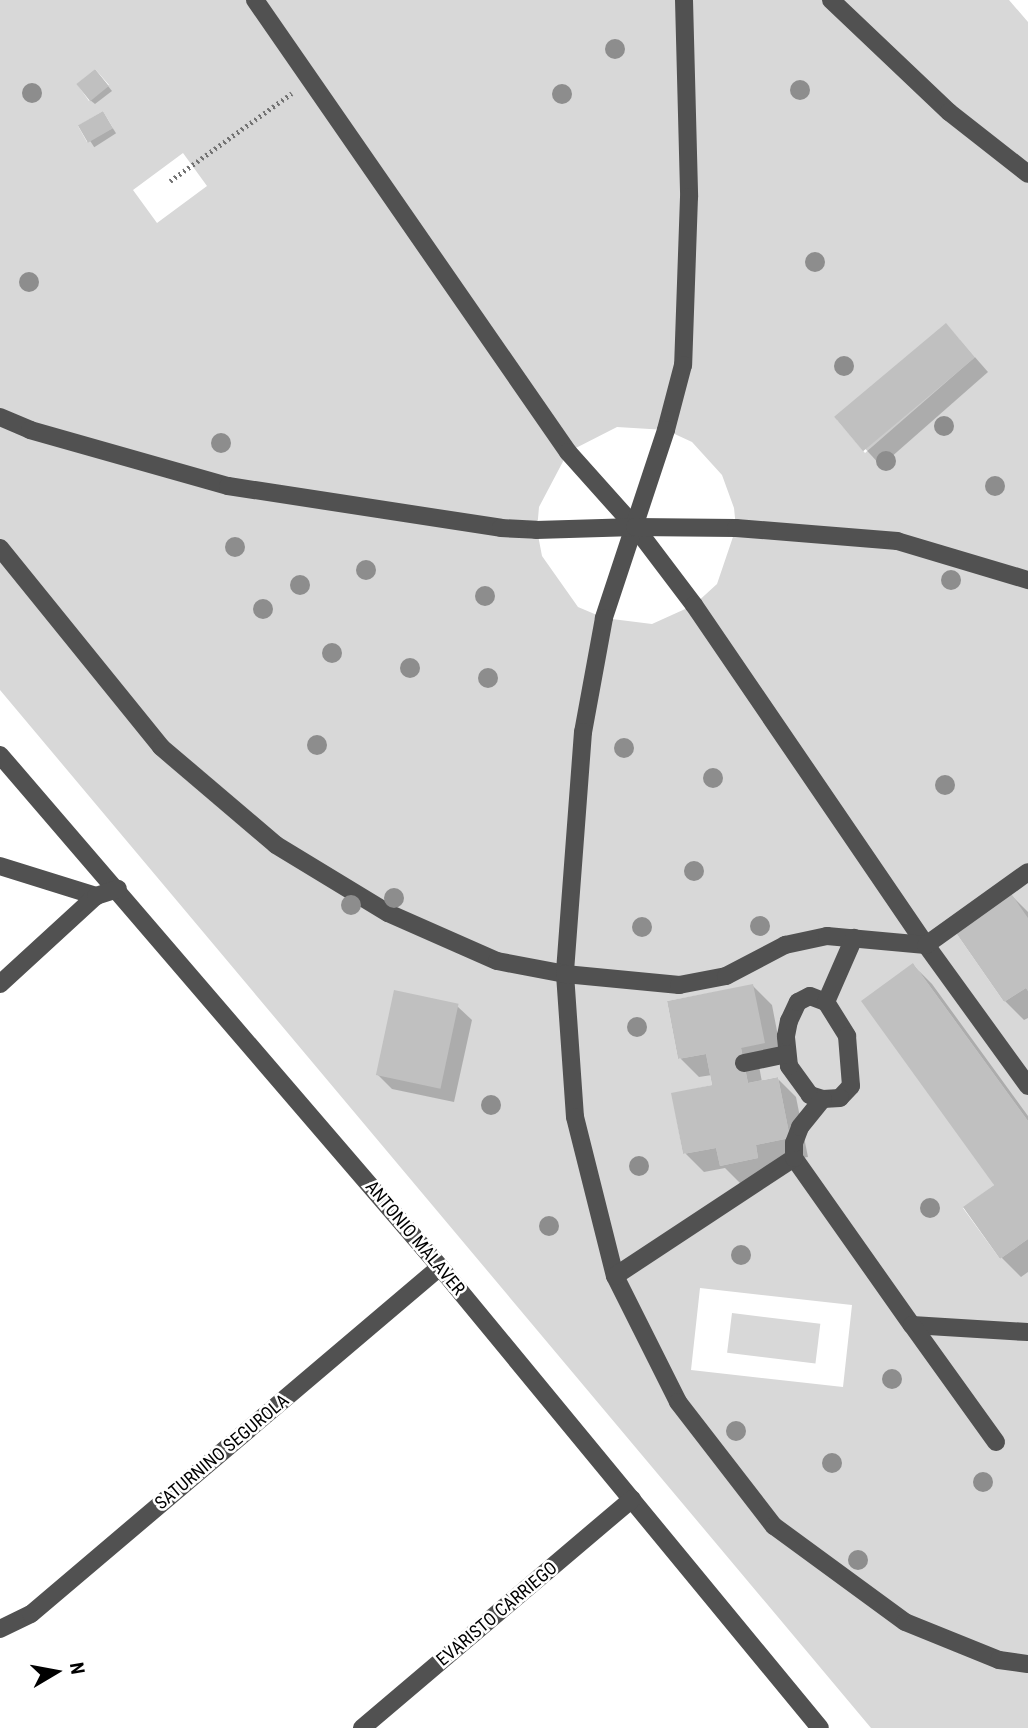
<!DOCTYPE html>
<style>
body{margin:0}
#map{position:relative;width:1028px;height:1728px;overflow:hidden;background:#fff;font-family:"Roboto Condensed",sans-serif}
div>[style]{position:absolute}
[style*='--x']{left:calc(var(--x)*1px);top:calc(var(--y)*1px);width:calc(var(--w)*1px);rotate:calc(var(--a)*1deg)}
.green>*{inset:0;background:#d8d8d8;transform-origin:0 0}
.shadow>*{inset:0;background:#0003;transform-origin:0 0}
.building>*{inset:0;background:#c0c0c0;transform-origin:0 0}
.path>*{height:4.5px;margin-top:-2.25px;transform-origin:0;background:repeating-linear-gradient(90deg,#737373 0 2px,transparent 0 5.5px)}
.minor>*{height:18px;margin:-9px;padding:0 9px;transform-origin:9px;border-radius:9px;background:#515151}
.trees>*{width:20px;height:20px;margin:-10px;border-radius:50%;background:#8d8d8d}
span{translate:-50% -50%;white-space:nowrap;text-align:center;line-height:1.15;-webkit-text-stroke:5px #fff;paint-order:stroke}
.street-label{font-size:18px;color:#000}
.north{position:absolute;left:21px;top:1637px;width:70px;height:70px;-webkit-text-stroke:5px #fff;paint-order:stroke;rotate:80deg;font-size:19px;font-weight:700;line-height:28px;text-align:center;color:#000}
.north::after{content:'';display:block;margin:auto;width:24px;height:32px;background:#000;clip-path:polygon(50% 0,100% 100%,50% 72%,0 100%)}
</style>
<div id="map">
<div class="green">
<i style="clip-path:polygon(evenodd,0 0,1009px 0,1028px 22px,1028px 918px,954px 930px,1004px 1002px,1026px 988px,1028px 991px,1028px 1121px,913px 963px,994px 1185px,963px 1208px,1000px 1259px,1028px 1239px,1028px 1728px,871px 1728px,0 690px,0 0,95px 69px,109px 85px,89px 101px,77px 84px,95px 69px,0 0,103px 111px,113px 128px,87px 142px,78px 126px,103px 111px,0 0,183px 153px,207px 186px,157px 223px,133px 190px,183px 153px,0 0,946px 324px,975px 357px,865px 453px,837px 420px,946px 324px,0 0,617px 427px,666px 430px,692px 442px,722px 475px,734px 508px,736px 528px,717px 584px,694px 605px,652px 624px,604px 618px,578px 607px,542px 556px,537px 530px,539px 507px,568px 452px,617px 427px,0 0,753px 985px,741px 1048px,748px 1083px,778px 1077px,790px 1138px,756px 1145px,758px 1158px,720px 1166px,716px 1148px,683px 1154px,672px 1094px,712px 1085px,706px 1054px,678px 1059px,667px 1001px,753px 985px,0 0,700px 1288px,852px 1305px,843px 1387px,691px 1370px,700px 1288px)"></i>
<i style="left:732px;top:1313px;width:89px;height:40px;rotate:7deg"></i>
</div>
<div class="shadow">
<i style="clip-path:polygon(100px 76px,112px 91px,95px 104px,90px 100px)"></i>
<i style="left:103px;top:113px;width:24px;height:26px;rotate:57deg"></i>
<i style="clip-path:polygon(960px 340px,988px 372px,881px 466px,839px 420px)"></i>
<i style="clip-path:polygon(1010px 894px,1028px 912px,1028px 1018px,1024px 1020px,1005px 1001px,957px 931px)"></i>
<i style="clip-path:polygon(913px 965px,932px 984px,1028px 1116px,1028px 1272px,1021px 1277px,1002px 1258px,965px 1208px,996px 1185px)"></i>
<i style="clip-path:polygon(753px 986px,772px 1005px,783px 1062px,759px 1066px,762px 1082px,777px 1078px,796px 1097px,808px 1157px,774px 1163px,741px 1184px,725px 1168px,704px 1172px,685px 1153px,714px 1087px,712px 1075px,699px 1077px,680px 1058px)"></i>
<i style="clip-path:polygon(457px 1006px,472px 1020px,454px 1102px,392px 1089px,377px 1074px)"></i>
</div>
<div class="building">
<i style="left:95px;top:69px;width:22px;height:24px;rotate:51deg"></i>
<i style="left:103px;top:111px;width:20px;height:29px;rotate:60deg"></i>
<i style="left:946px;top:323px;width:45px;height:146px;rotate:50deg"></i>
<i style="clip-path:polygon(1010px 892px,1028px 918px,1028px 991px,1026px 988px,1004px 1002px,954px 930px)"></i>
<i style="clip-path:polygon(913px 963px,1028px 1121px,1028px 1239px,1000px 1259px,963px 1207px,994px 1185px,861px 1001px)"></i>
<i style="clip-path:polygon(753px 984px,765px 1043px,741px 1048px,748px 1083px,778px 1077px,790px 1138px,756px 1145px,758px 1158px,720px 1166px,716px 1148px,683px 1154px,671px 1093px,712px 1085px,706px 1054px,678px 1059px,667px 1001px)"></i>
<i style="left:394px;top:990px;width:66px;height:87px;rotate:12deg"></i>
</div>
<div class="path">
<i style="--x:170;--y:181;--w:150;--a:-35.8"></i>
</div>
<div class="minor">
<i style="--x:255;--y:0;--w:550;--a:55.3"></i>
<i style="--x:568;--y:452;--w:101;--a:48.2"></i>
<i style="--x:635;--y:527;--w:98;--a:52.9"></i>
<i style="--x:694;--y:605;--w:412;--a:55.7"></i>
<i style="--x:926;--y:945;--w:174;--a:54.1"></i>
<i style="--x:684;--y:0;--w:197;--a:88.5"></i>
<i style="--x:689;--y:197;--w:168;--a:92"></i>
<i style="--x:683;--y:365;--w:67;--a:104.7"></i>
<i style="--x:666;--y:430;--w:198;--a:108.3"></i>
<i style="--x:604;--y:618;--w:116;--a:100.4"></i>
<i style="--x:583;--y:732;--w:243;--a:94.3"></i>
<i style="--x:565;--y:974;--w:143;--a:86"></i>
<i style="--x:575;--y:1117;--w:164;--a:75.9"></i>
<i style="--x:615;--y:1276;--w:141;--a:63.4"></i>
<i style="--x:678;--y:1402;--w:157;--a:52.3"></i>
<i style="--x:774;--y:1526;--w:162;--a:36.2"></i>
<i style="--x:905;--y:1622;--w:101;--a:22"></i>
<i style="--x:999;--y:1660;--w:29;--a:8"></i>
<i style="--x:831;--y:0;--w:163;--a:43.5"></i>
<i style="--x:949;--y:112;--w:100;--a:38.1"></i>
<i style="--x:0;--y:417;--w:33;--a:23"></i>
<i style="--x:30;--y:430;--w:206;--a:15.8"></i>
<i style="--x:228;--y:486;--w:276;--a:8.7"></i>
<i style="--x:501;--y:528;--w:35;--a:3"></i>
<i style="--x:536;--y:530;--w:99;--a:-1.7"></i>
<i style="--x:635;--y:527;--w:101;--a:0.6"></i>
<i style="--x:736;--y:528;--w:162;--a:4.6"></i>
<i style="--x:897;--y:541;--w:137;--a:16.6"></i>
<i style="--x:0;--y:548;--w:256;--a:51"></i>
<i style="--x:161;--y:747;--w:151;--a:40.4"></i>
<i style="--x:276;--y:845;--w:131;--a:31.3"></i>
<i style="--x:388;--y:913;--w:119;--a:23.8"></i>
<i style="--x:497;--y:961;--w:69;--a:10.8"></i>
<i style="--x:565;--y:974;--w:115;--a:5.5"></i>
<i style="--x:679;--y:985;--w:48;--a:-10.8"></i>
<i style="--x:726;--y:976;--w:67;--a:-27.7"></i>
<i style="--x:785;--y:945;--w:43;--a:-12.1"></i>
<i style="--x:827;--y:936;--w:99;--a:5.2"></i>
<i style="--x:926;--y:945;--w:125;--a:-35.6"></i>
<i style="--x:0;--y:755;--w:675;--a:49.33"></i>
<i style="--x:440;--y:1267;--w:597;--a:50.5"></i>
<i style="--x:0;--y:866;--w:101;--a:17.4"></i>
<i style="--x:0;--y:984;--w:130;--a:-42.5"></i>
<i style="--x:96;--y:896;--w:23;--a:-18"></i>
<i style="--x:810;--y:996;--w:17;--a:21"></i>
<i style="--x:826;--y:1002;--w:40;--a:58"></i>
<i style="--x:847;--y:1036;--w:50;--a:85.4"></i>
<i style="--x:851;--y:1086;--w:16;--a:133"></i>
<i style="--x:840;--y:1098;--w:17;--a:177"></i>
<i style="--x:823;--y:1099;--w:14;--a:-163"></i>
<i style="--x:810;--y:1095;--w:36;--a:-126"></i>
<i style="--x:789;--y:1066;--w:30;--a:-96"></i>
<i style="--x:786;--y:1036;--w:15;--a:-79"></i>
<i style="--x:789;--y:1021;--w:21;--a:-65"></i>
<i style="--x:798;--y:1002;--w:13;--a:-27"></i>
<i style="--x:826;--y:1002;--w:70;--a:-66.4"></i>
<i style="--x:744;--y:1063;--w:44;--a:-11.8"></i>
<i style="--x:794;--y:1158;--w:204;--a:54.8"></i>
<i style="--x:912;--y:1325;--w:116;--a:3.5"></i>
<i style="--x:615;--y:1276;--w:214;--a:-33.4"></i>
<i style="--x:794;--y:1158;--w:15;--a:-90"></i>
<i style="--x:794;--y:1143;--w:17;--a:-69"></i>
<i style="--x:800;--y:1127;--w:36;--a:-51"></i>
<i style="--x:912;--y:1325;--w:144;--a:54.3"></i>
<i style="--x:0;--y:1629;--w:34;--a:-26"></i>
<i style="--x:31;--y:1614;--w:536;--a:-40.31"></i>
<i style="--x:362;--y:1728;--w:354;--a:-40.3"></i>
</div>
<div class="trees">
<i style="left:615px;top:49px"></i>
<i style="left:800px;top:90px"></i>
<i style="left:32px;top:93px"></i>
<i style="left:562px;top:94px"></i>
<i style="left:815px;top:262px"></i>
<i style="left:29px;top:282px"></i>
<i style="left:844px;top:366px"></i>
<i style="left:944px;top:426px"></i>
<i style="left:221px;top:443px"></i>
<i style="left:886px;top:461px"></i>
<i style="left:995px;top:486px"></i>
<i style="left:235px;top:547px"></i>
<i style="left:366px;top:570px"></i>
<i style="left:951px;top:580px"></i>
<i style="left:300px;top:585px"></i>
<i style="left:485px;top:596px"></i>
<i style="left:263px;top:609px"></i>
<i style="left:332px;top:653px"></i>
<i style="left:410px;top:668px"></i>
<i style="left:488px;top:678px"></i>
<i style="left:317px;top:745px"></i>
<i style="left:624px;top:748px"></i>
<i style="left:713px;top:778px"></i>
<i style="left:945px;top:785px"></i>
<i style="left:694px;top:871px"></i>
<i style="left:394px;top:898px"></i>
<i style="left:351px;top:905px"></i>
<i style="left:760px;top:926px"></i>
<i style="left:642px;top:927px"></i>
<i style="left:637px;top:1027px"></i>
<i style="left:491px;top:1105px"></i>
<i style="left:639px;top:1166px"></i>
<i style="left:930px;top:1208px"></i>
<i style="left:549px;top:1226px"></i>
<i style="left:741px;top:1255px"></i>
<i style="left:892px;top:1379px"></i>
<i style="left:736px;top:1431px"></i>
<i style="left:832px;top:1463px"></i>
<i style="left:983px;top:1482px"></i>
<i style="left:858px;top:1560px"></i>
</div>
<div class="street-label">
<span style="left:415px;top:1238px;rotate:50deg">ANTONIO MALAVER</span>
<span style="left:222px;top:1452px;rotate:-40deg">SATURNINO SEGUROLA</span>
<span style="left:497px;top:1614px;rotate:-40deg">EVARISTO CARRIEGO</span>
</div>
<div class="north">N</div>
</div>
